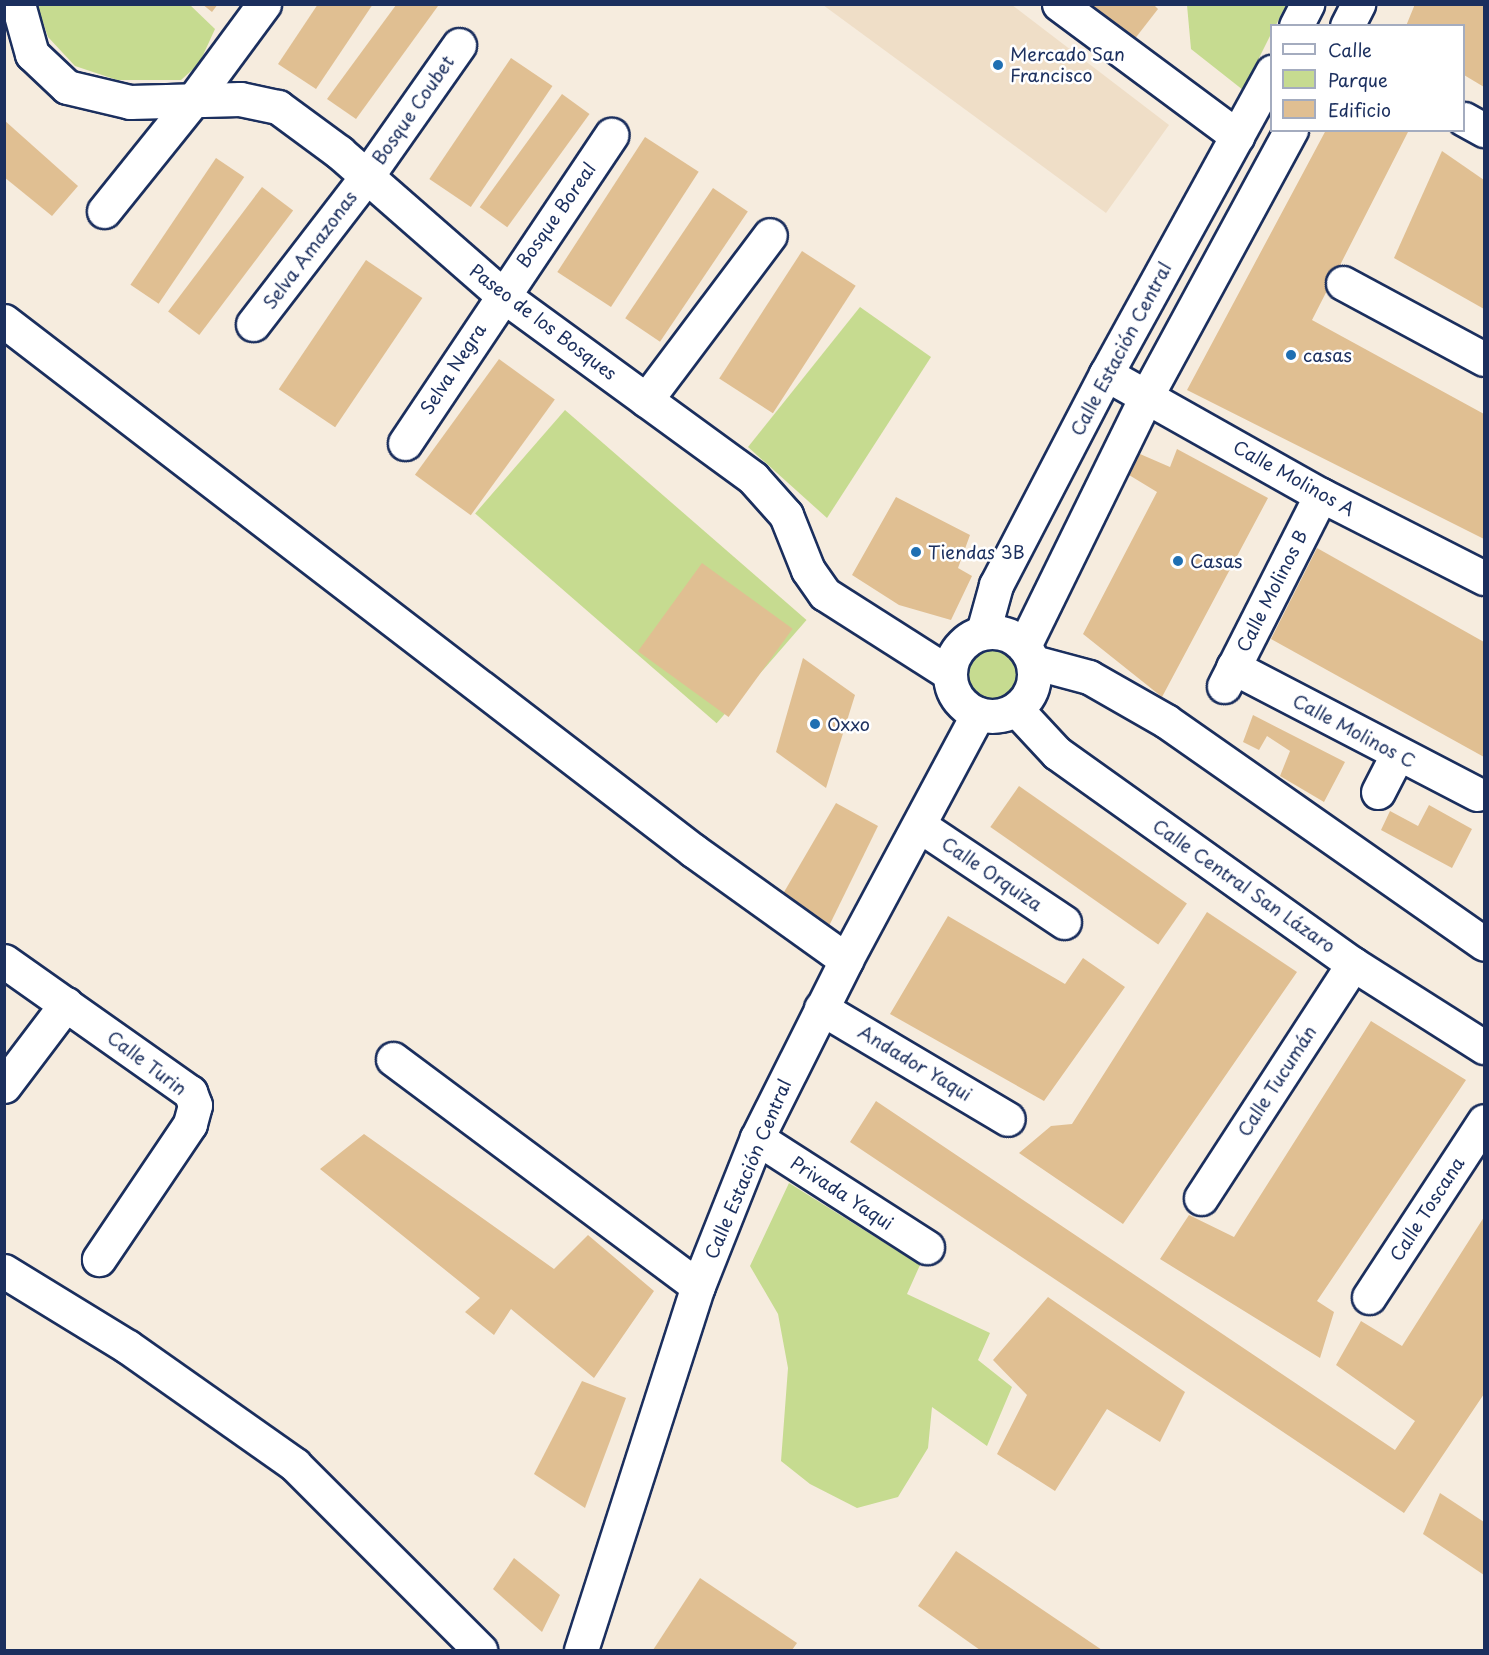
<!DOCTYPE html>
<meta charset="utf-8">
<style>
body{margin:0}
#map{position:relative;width:1489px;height:1655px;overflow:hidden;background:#f6ecde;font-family:"Playpen Sans",sans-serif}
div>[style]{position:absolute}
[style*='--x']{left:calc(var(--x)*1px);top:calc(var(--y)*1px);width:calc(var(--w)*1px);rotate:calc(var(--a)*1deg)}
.built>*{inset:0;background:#efdec7}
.green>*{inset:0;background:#c6db90;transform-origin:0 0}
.building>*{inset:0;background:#e0bf92;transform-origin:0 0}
.roads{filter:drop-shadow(2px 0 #1b2f5e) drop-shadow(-2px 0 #1b2f5e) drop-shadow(0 2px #1b2f5e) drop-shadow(0 -2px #1b2f5e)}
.street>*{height:33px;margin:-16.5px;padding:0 16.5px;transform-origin:16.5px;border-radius:16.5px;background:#fff}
.secondary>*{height:33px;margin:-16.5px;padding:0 16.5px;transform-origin:16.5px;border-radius:16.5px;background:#fff}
.secondary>.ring{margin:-16.5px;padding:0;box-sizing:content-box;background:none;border:33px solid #fff;border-radius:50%}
.dots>*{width:16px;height:16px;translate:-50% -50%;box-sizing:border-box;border:3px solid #fff;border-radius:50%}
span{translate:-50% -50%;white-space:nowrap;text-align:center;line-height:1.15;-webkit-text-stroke:5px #fff;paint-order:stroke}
.poi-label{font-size:18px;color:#1b2f5e}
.left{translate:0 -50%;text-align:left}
.street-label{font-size:18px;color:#1b2f5e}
.frame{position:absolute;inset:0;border:6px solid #1b2f5e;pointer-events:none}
.legend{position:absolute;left:1270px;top:24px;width:195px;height:108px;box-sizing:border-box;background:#fff;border:2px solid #a4acbf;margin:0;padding:8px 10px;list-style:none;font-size:18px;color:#1b2f5e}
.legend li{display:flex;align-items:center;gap:12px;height:30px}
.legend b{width:30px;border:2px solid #a4acbf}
</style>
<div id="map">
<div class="built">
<i style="clip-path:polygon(823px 5px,1012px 5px,1169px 125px,1106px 213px)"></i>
</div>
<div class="green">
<i style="clip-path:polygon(37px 5px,190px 5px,215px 29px,199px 64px,181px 80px,117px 80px,75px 66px,48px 37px)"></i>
<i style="clip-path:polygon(1187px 5px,1286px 5px,1276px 25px,1272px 26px,1271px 34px,1243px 90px,1191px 49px)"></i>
<i style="clip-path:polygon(860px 307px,931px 357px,827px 518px,748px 447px)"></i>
<i style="left:565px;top:410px;width:320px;height:137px;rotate:41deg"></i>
<i style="clip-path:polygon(993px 633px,1011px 640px,1033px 667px,1025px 700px,1011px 711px,983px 715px,962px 705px,950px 690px,954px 654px,970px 638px)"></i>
<i style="clip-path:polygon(789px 1183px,920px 1265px,907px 1294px,990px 1333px,978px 1360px,1012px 1387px,987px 1446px,932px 1407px,928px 1448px,898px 1497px,857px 1508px,810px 1484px,781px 1461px,788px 1368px,778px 1314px,750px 1266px)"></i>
</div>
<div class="building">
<i style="clip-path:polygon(202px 4px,218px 4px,212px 12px)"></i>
<i style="clip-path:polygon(318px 4px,373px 4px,316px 89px,278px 64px)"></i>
<i style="clip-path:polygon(1076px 4px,1153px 4px,1158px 9px,1130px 45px)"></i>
<i style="clip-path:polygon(1415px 4px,1484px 4px,1484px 87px,1464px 75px,1464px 26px,1406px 26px)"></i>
<i style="clip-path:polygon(396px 5px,438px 6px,356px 119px,327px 99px)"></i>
<i style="left:511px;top:58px;width:50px;height:146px;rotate:34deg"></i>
<i style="left:562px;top:94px;width:34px;height:140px;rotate:36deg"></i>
<i style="clip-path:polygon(4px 120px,78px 186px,52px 216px,4px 177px)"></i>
<i style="clip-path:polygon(1326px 130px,1408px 132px,1312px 320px,1484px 414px,1484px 539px,1187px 390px)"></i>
<i style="left:645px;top:137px;width:64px;height:161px;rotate:33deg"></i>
<i style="clip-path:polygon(1442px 151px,1484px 180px,1484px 309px,1394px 258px)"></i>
<i style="left:216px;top:158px;width:34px;height:153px;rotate:34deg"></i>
<i style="left:262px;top:187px;width:39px;height:156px;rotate:37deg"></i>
<i style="left:713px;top:188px;width:42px;height:157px;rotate:34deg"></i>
<i style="left:802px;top:251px;width:64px;height:152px;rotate:33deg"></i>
<i style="left:366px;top:260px;width:68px;height:156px;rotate:34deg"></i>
<i style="left:499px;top:359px;width:69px;height:143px;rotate:36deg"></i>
<i style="clip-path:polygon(1177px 449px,1268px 498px,1162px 697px,1083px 634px,1157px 492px,1129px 475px,1140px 454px,1170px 467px)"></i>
<i style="clip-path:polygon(896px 497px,970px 535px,958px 568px,972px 576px,951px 620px,899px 605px,852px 575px)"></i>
<i style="clip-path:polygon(1317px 548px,1484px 642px,1484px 757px,1271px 639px)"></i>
<i style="left:702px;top:563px;width:112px;height:109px;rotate:36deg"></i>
<i style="clip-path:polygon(803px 658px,855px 695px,826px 788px,776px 752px)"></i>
<i style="clip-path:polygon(1253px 715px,1345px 762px,1324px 802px,1280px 776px,1290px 751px,1267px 736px,1259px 750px,1243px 742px)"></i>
<i style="left:1019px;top:786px;width:205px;height:50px;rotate:35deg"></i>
<i style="clip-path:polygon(836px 803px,878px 826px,828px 928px,780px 899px)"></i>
<i style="clip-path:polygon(1429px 805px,1472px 829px,1452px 868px,1381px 830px,1390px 811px,1418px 826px)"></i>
<i style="clip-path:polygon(1207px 912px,1297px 972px,1123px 1224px,1019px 1153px,1051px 1126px,1072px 1124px)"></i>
<i style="clip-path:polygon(948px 916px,1065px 984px,1083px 958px,1125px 987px,1044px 1101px,890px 1014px)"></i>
<i style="clip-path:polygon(1371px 1021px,1466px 1080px,1317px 1301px,1334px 1312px,1320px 1358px,1160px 1259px,1189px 1215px,1234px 1237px)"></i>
<i style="clip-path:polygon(876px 1101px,1395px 1450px,1415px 1421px,1336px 1365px,1361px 1321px,1402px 1346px,1484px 1217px,1484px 1394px,1404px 1513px,850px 1142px)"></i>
<i style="clip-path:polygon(364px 1134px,554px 1269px,588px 1235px,654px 1291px,594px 1378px,511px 1309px,494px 1335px,465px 1312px,480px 1298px,320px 1169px)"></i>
<i style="clip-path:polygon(1048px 1297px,1185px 1392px,1160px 1442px,1107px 1409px,1055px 1491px,997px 1454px,1027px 1395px,993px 1360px)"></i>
<i style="clip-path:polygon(582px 1381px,626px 1398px,585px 1508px,534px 1474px)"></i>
<i style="clip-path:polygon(1440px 1493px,1484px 1522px,1484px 1575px,1423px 1534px)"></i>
<i style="clip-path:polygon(956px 1551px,1102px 1650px,980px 1650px,918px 1606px)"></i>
<i style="clip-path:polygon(514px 1558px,560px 1595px,542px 1632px,493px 1589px)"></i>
<i style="clip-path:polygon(700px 1578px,797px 1643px,792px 1650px,653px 1650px)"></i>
</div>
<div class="roads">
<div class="street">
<i style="--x:18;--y:4;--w:52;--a:74.4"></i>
<i style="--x:32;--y:54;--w:48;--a:43.3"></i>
<i style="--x:67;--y:87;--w:65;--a:13.4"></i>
<i style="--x:130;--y:102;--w:110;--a:-1.6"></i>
<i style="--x:240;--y:99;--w:39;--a:12"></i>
<i style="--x:278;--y:107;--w:76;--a:36.4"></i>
<i style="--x:339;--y:152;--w:215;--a:41.2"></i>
<i style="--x:501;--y:294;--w:312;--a:36.1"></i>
<i style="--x:753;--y:478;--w:50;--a:48.3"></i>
<i style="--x:786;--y:515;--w:59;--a:68.2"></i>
<i style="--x:808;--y:570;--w:29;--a:55"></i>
<i style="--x:825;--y:594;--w:147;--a:32.5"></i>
<i style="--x:1059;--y:4;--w:222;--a:36.6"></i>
<i style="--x:1464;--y:119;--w:23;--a:29"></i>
<i style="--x:104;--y:211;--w:144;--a:-51.2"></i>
<i style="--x:194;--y:99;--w:118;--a:-53.6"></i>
<i style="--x:1343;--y:283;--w:160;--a:28.3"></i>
<i style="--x:4;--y:321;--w:870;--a:37.53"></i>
<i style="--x:694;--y:851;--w:187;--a:35.6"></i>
<i style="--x:253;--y:324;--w:187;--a:-52.4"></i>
<i style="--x:367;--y:176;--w:160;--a:-54.9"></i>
<i style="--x:1106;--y:374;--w:247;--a:29.4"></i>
<i style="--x:1321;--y:495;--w:183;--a:27"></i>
<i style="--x:646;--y:400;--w:206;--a:-53.1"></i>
<i style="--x:405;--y:443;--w:371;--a:-56.2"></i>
<i style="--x:1033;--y:662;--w:58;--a:15"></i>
<i style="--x:1089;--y:677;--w:89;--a:29.7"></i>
<i style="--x:1166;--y:721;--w:388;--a:35"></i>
<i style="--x:1233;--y:667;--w:275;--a:27.5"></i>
<i style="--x:1224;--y:686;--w:214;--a:-63.1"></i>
<i style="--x:1016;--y:709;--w:60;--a:47"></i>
<i style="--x:1057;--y:753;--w:364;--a:35.5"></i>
<i style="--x:1353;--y:964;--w:155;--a:32.4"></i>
<i style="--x:1378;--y:792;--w:42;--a:-62.8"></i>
<i style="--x:920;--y:826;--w:173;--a:33.7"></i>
<i style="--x:4;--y:961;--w:228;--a:35.2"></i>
<i style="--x:190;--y:1092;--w:14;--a:69"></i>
<i style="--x:195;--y:1105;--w:20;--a:105"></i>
<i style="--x:190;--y:1124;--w:163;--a:124"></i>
<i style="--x:821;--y:1008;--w:217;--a:30.7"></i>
<i style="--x:393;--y:1059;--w:380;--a:36.7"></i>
<i style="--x:4;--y:1086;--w:103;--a:-52.9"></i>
<i style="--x:757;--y:1138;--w:202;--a:32.7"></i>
<i style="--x:1201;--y:1198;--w:279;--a:-57"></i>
<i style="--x:4;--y:1271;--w:145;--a:31.5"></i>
<i style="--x:128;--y:1347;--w:204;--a:35.2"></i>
<i style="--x:295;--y:1465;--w:262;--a:45"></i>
<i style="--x:1369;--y:1297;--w:210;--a:-56.8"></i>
</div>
<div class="secondary">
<i style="--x:1296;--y:26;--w:25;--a:-63"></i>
<i style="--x:1347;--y:26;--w:25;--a:-63"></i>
<i class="ring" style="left:950px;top:632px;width:51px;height:51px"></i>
<i style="--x:983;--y:632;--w:49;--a:-74.5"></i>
<i style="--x:996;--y:585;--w:238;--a:-62.5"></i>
<i style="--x:1106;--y:374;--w:345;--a:-61.2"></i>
<i style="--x:1024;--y:646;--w:280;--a:-63.9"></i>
<i style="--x:1147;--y:395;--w:302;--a:-61.5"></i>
<i style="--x:581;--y:1650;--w:382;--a:-72.2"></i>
<i style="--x:698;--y:1286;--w:159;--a:-68.3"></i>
<i style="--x:757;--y:1138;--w:199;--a:-63.4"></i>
<i style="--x:846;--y:960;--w:279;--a:-61.8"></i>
</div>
</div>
<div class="dots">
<i style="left:998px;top:65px;background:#1f6fb2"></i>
<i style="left:1291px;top:355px;background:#1f6fb2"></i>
<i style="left:916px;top:552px;background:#1f6fb2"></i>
<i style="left:1178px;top:561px;background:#1f6fb2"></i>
<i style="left:815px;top:724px;background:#1f6fb2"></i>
</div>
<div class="poi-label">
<span class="left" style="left:1010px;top:65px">Mercado San<br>Francisco</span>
<span class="left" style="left:1303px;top:355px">casas</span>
<span class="left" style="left:928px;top:552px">Tiendas 3B</span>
<span class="left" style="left:1190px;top:561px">Casas</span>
<span class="left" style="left:827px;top:724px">Oxxo</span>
</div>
<div class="street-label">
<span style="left:413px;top:110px;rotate:-55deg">Bosque Coubet</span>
<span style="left:556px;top:215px;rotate:-55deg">Bosque Boreal</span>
<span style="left:310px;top:250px;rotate:-53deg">Selva Amazonas</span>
<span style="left:543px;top:322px;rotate:37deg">Paseo de los Bosques</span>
<span style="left:1121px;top:349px;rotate:-62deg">Calle Estación Central</span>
<span style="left:453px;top:369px;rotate:-57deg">Selva Negra</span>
<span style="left:1294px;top:478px;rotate:29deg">Calle Molinos A</span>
<span style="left:1272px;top:591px;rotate:-63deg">Calle Molinos B</span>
<span style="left:1354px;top:731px;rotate:28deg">Calle Molinos C</span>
<span style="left:992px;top:874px;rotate:34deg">Calle Orquiza</span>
<span style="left:1244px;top:886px;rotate:35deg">Calle Central San Lázaro</span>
<span style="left:147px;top:1063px;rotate:37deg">Calle Turin</span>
<span style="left:915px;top:1063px;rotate:31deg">Andador Yaqui</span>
<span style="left:1277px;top:1081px;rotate:-57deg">Calle Tucumán</span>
<span style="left:748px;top:1169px;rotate:-67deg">Calle Estación Central</span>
<span style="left:842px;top:1193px;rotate:33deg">Privada Yaqui</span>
<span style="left:1427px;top:1209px;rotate:-57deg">Calle Toscana</span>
</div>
<div class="frame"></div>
<ul class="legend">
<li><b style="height:8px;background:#fff"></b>Calle</li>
<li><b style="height:16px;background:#c6db90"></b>Parque</li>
<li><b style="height:16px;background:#e0bf92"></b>Edificio</li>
</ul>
</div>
